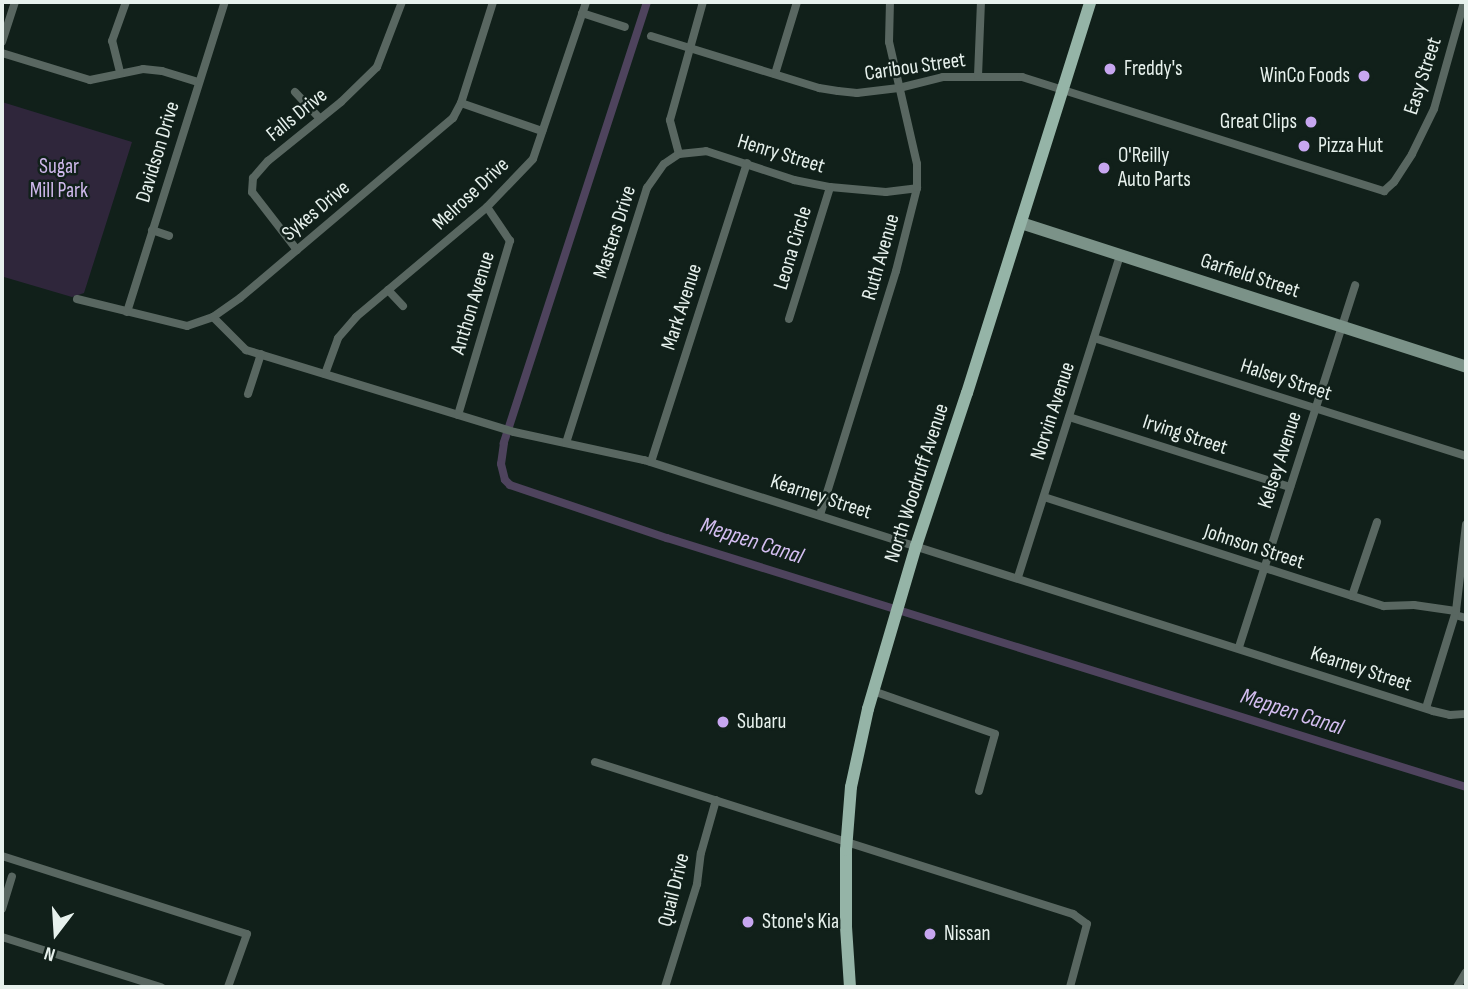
<!DOCTYPE html>
<style>
body{margin:0}
#map{position:relative;width:1468px;height:989px;overflow:hidden;background:#11201a;font-family:"Sofia Sans Condensed",sans-serif}
div>[style]{position:absolute}
[style*='--x']{left:calc(var(--x)*1px);top:calc(var(--y)*1px);width:calc(var(--w)*1px);rotate:calc(var(--a)*1deg)}
.green>*{inset:0;background:#2f263b}
.canal>*{height:8px;margin:-4px;padding:0 4px;transform-origin:4px;border-radius:4px;background:#4e435d}
.street>*{height:8px;margin:-4px;padding:0 4px;transform-origin:4px;border-radius:4px;background:#596761}
.secondary>*{height:12px;margin:-6px;padding:0 6px;transform-origin:6px;border-radius:6px;background:#7b9288}
.primary>*{height:12px;margin:-6px;padding:0 6px;transform-origin:6px;border-radius:6px;background:#95b4a7}
.dots>*{width:19px;height:19px;translate:-50% -50%;box-sizing:border-box;border:4px solid #11201a;border-radius:50%}
span{translate:-50% -50%;white-space:nowrap;text-align:center;line-height:1.15;-webkit-text-stroke:5px #11201a;paint-order:stroke}
.street-label{font-size:21px;color:#e7f1ed}
.poi-label{font-size:21px;color:#e7f1ed}
.left{translate:0 -50%;text-align:left}
.right{translate:-100% -50%;text-align:right}
.park-label{font-size:21px;color:#cfb9ec}
.water-label{font-size:23px;color:#d4bef1;font-style:italic}
.frame{position:absolute;inset:0;border:4px solid #e7f1ed;pointer-events:none}
.north{position:absolute;left:21px;top:898px;width:70px;height:70px;-webkit-text-stroke:5px #11201a;paint-order:stroke;rotate:197deg;font-size:19px;font-weight:700;line-height:28px;text-align:center;color:#e7f1ed}
.north::after{content:'';display:block;margin:auto;width:24px;height:32px;background:#e7f1ed;clip-path:polygon(50% 0,100% 100%,50% 72%,0 100%)}
</style>
<div id="map">
<div class="green">
<i style="clip-path:polygon(2px 102px,132px 142px,84px 293px,72px 297px,4px 277px,2px 281px)"></i>
</div>
<div class="canal">
<i style="--x:647;--y:2;--w:464;--a:108"></i>
<i style="--x:504;--y:443;--w:21;--a:98"></i>
<i style="--x:501;--y:464;--w:16;--a:76"></i>
<i style="--x:505;--y:480;--w:7;--a:45"></i>
<i style="--x:510;--y:485;--w:166;--a:18.7"></i>
<i style="--x:667;--y:538;--w:837;--a:17.31"></i>
</div>
<div class="street">
<i style="--x:582;--y:13;--w:45;--a:18"></i>
<i style="--x:651;--y:36;--w:176;--a:17.2"></i>
<i style="--x:819;--y:88;--w:19;--a:9"></i>
<i style="--x:838;--y:91;--w:19;--a:6"></i>
<i style="--x:857;--y:93;--w:42;--a:-6.8"></i>
<i style="--x:899;--y:88;--w:45;--a:-14"></i>
<i style="--x:943;--y:77;--w:79;--a:0"></i>
<i style="--x:1022;--y:77;--w:380;--a:17.5"></i>
<i style="--x:1384;--y:191;--w:13;--a:-42"></i>
<i style="--x:1394;--y:182;--w:33;--a:-57"></i>
<i style="--x:1412;--y:154;--w:50;--a:-63.9"></i>
<i style="--x:1434;--y:109;--w:111;--a:-74.3"></i>
<i style="--x:2;--y:42;--w:42;--a:-72"></i>
<i style="--x:2;--y:53;--w:92;--a:17.1"></i>
<i style="--x:90;--y:80;--w:54;--a:-11.7"></i>
<i style="--x:143;--y:69;--w:19;--a:6"></i>
<i style="--x:162;--y:71;--w:38;--a:17"></i>
<i style="--x:120;--y:72;--w:32;--a:-104"></i>
<i style="--x:112;--y:41;--w:41;--a:-70.3"></i>
<i style="--x:775;--y:74;--w:75;--a:-73"></i>
<i style="--x:978;--y:76;--w:74;--a:-87.7"></i>
<i style="--x:295;--y:92;--w:35;--a:47"></i>
<i style="--x:461;--y:103;--w:86;--a:19.1"></i>
<i style="--x:679;--y:154;--w:35;--a:-105"></i>
<i style="--x:670;--y:120;--w:123;--a:-74.4"></i>
<i style="--x:152;--y:230;--w:18;--a:19"></i>
<i style="--x:297;--y:250;--w:73;--a:-127.8"></i>
<i style="--x:252;--y:192;--w:14;--a:-86"></i>
<i style="--x:253;--y:178;--w:23;--a:-49"></i>
<i style="--x:268;--y:161;--w:94;--a:-38.9"></i>
<i style="--x:341;--y:102;--w:50;--a:-44.2"></i>
<i style="--x:377;--y:67;--w:70;--a:-69"></i>
<i style="--x:388;--y:290;--w:22;--a:47"></i>
<i style="--x:77;--y:299;--w:113;--a:13.8"></i>
<i style="--x:187;--y:326;--w:28;--a:-19"></i>
<i style="--x:213;--y:317;--w:33;--a:-35"></i>
<i style="--x:240;--y:298;--w:279;--a:-40.2"></i>
<i style="--x:453;--y:118;--w:17;--a:-62"></i>
<i style="--x:461;--y:103;--w:106;--a:-72.4"></i>
<i style="--x:127;--y:312;--w:325;--a:-72.5"></i>
<i style="--x:213;--y:317;--w:47;--a:45"></i>
<i style="--x:246;--y:350;--w:280;--a:17"></i>
<i style="--x:514;--y:432;--w:133;--a:12.2"></i>
<i style="--x:644;--y:460;--w:828;--a:17.65"></i>
<i style="--x:1433;--y:711;--w:17;--a:13"></i>
<i style="--x:1450;--y:715;--w:16;--a:-4"></i>
<i style="--x:789;--y:319;--w:138;--a:-72.7"></i>
<i style="--x:1094;--y:338;--w:390;--a:17.6"></i>
<i style="--x:325;--y:374;--w:38;--a:-70"></i>
<i style="--x:338;--y:338;--w:28;--a:-49"></i>
<i style="--x:356;--y:317;--w:171;--a:-40"></i>
<i style="--x:487;--y:207;--w:66;--a:-46.2"></i>
<i style="--x:533;--y:159;--w:166;--a:-71.3"></i>
<i style="--x:248;--y:394;--w:42;--a:-72"></i>
<i style="--x:458;--y:415;--w:182;--a:-73.4"></i>
<i style="--x:510;--y:241;--w:41;--a:-124.1"></i>
<i style="--x:1069;--y:417;--w:232;--a:17.6"></i>
<i style="--x:566;--y:443;--w:268;--a:-72.4"></i>
<i style="--x:647;--y:188;--w:29;--a:-55"></i>
<i style="--x:664;--y:164;--w:18;--a:-34"></i>
<i style="--x:679;--y:154;--w:27;--a:-6"></i>
<i style="--x:706;--y:151;--w:93;--a:18.2"></i>
<i style="--x:794;--y:180;--w:37;--a:11"></i>
<i style="--x:830;--y:187;--w:56;--a:5.1"></i>
<i style="--x:886;--y:192;--w:31;--a:-7"></i>
<i style="--x:651;--y:462;--w:314;--a:-72.2"></i>
<i style="--x:1044;--y:497;--w:357;--a:17.8"></i>
<i style="--x:1384;--y:606;--w:30;--a:-2"></i>
<i style="--x:1414;--y:605;--w:42;--a:8.1"></i>
<i style="--x:820;--y:515;--w:256;--a:-72.7"></i>
<i style="--x:896;--y:271;--w:86;--a:-75.8"></i>
<i style="--x:917;--y:188;--w:24;--a:-90"></i>
<i style="--x:917;--y:164;--w:125;--a:-102.9"></i>
<i style="--x:889;--y:42;--w:40;--a:-88.6"></i>
<i style="--x:1018;--y:577;--w:338;--a:-72.4"></i>
<i style="--x:1352;--y:596;--w:78;--a:-71.3"></i>
<i style="--x:1455;--y:615;--w:11;--a:15"></i>
<i style="--x:1239;--y:647;--w:380;--a:-72.2"></i>
<i style="--x:873;--y:691;--w:129;--a:19.4"></i>
<i style="--x:995;--y:734;--w:59;--a:105.7"></i>
<i style="--x:1426;--y:708;--w:102;--a:-72.8"></i>
<i style="--x:1456;--y:611;--w:87;--a:-83.4"></i>
<i style="--x:595;--y:762;--w:502;--a:17.64"></i>
<i style="--x:1073;--y:914;--w:17;--a:36"></i>
<i style="--x:1087;--y:924;--w:65;--a:105.1"></i>
<i style="--x:2;--y:856;--w:257;--a:17.7"></i>
<i style="--x:247;--y:934;--w:56;--a:109.7"></i>
<i style="--x:2;--y:909;--w:34;--a:-73"></i>
<i style="--x:2;--y:937;--w:167;--a:17.5"></i>
<i style="--x:665;--y:987;--w:108;--a:-72.7"></i>
<i style="--x:697;--y:884;--w:31;--a:-83"></i>
<i style="--x:701;--y:853;--w:55;--a:-74.2"></i>
<i style="--x:1457;--y:987;--w:17;--a:-59"></i>
</div>
<div class="secondary">
<i style="--x:1021;--y:223;--w:468;--a:17.9"></i>
</div>
<div class="primary">
<i style="--x:850;--y:987;--w:61;--a:-93.8"></i>
<i style="--x:846;--y:926;--w:76;--a:-90"></i>
<i style="--x:846;--y:850;--w:63;--a:-85.5"></i>
<i style="--x:851;--y:787;--w:80;--a:-77.7"></i>
<i style="--x:868;--y:709;--w:170;--a:-73.6"></i>
<i style="--x:916;--y:546;--w:161;--a:-71.6"></i>
<i style="--x:967;--y:393;--w:410;--a:-72.5"></i>
</div>
<div class="dots">
<i style="left:1110px;top:69px;background:#c7a6f0"></i>
<i style="left:1364px;top:76px;background:#c7a6f0"></i>
<i style="left:1311px;top:122px;background:#c7a6f0"></i>
<i style="left:1304px;top:146px;background:#c7a6f0"></i>
<i style="left:1104px;top:168px;background:#c7a6f0"></i>
<i style="left:723px;top:722px;background:#c7a6f0"></i>
<i style="left:748px;top:922px;background:#c7a6f0"></i>
<i style="left:930px;top:934px;background:#c7a6f0"></i>
</div>
<div class="street-label">
<span style="left:915px;top:67px;rotate:-8deg">Caribou Street</span>
<span style="left:1423px;top:76px;rotate:-72deg">Easy Street</span>
<span style="left:297px;top:115px;rotate:-39deg">Falls Drive</span>
<span style="left:158px;top:152px;rotate:-73deg">Davidson Drive</span>
<span style="left:781px;top:154px;rotate:17deg">Henry Street</span>
<span style="left:471px;top:194px;rotate:-43deg">Melrose Drive</span>
<span style="left:316px;top:211px;rotate:-40deg">Sykes Drive</span>
<span style="left:615px;top:232px;rotate:-72deg">Masters Drive</span>
<span style="left:793px;top:248px;rotate:-73deg">Leona Circle</span>
<span style="left:881px;top:257px;rotate:-74deg">Ruth Avenue</span>
<span style="left:1250px;top:276px;rotate:18deg">Garfield Street</span>
<span style="left:473px;top:303px;rotate:-73deg">Anthon Avenue</span>
<span style="left:682px;top:307px;rotate:-72deg">Mark Avenue</span>
<span style="left:1286px;top:380px;rotate:18deg">Halsey Street</span>
<span style="left:1053px;top:411px;rotate:-72deg">Norvin Avenue</span>
<span style="left:1185px;top:435px;rotate:18deg">Irving Street</span>
<span style="left:1280px;top:460px;rotate:-72deg">Kelsey Avenue</span>
<span style="left:917px;top:483px;rotate:-72deg">North Woodruff Avenue</span>
<span style="left:821px;top:497px;rotate:18deg">Kearney Street</span>
<span style="left:1254px;top:547px;rotate:18deg">Johnson Street</span>
<span style="left:1361px;top:669px;rotate:18deg">Kearney Street</span>
<span style="left:674px;top:890px;rotate:-76deg">Quail Drive</span>
</div>
<div class="poi-label">
<span class="left" style="left:1124px;top:69px">Freddy's</span>
<span class="right" style="left:1350px;top:76px">WinCo Foods</span>
<span class="right" style="left:1297px;top:122px">Great Clips</span>
<span class="left" style="left:1318px;top:146px">Pizza Hut</span>
<span class="left" style="left:1118px;top:168px">O'Reilly<br>Auto Parts</span>
<span class="left" style="left:737px;top:722px">Subaru</span>
<span class="left" style="left:762px;top:922px">Stone's Kia</span>
<span class="left" style="left:944px;top:934px">Nissan</span>
</div>
<div class="park-label">
<span style="left:59px;top:179px">Sugar<br>Mill Park</span>
</div>
<div class="water-label">
<span style="left:752px;top:541px;rotate:18deg">Meppen Canal</span>
<span style="left:1292px;top:712px;rotate:18deg">Meppen Canal</span>
</div>
<div class="frame"></div>
<div class="north">N</div>
</div>
